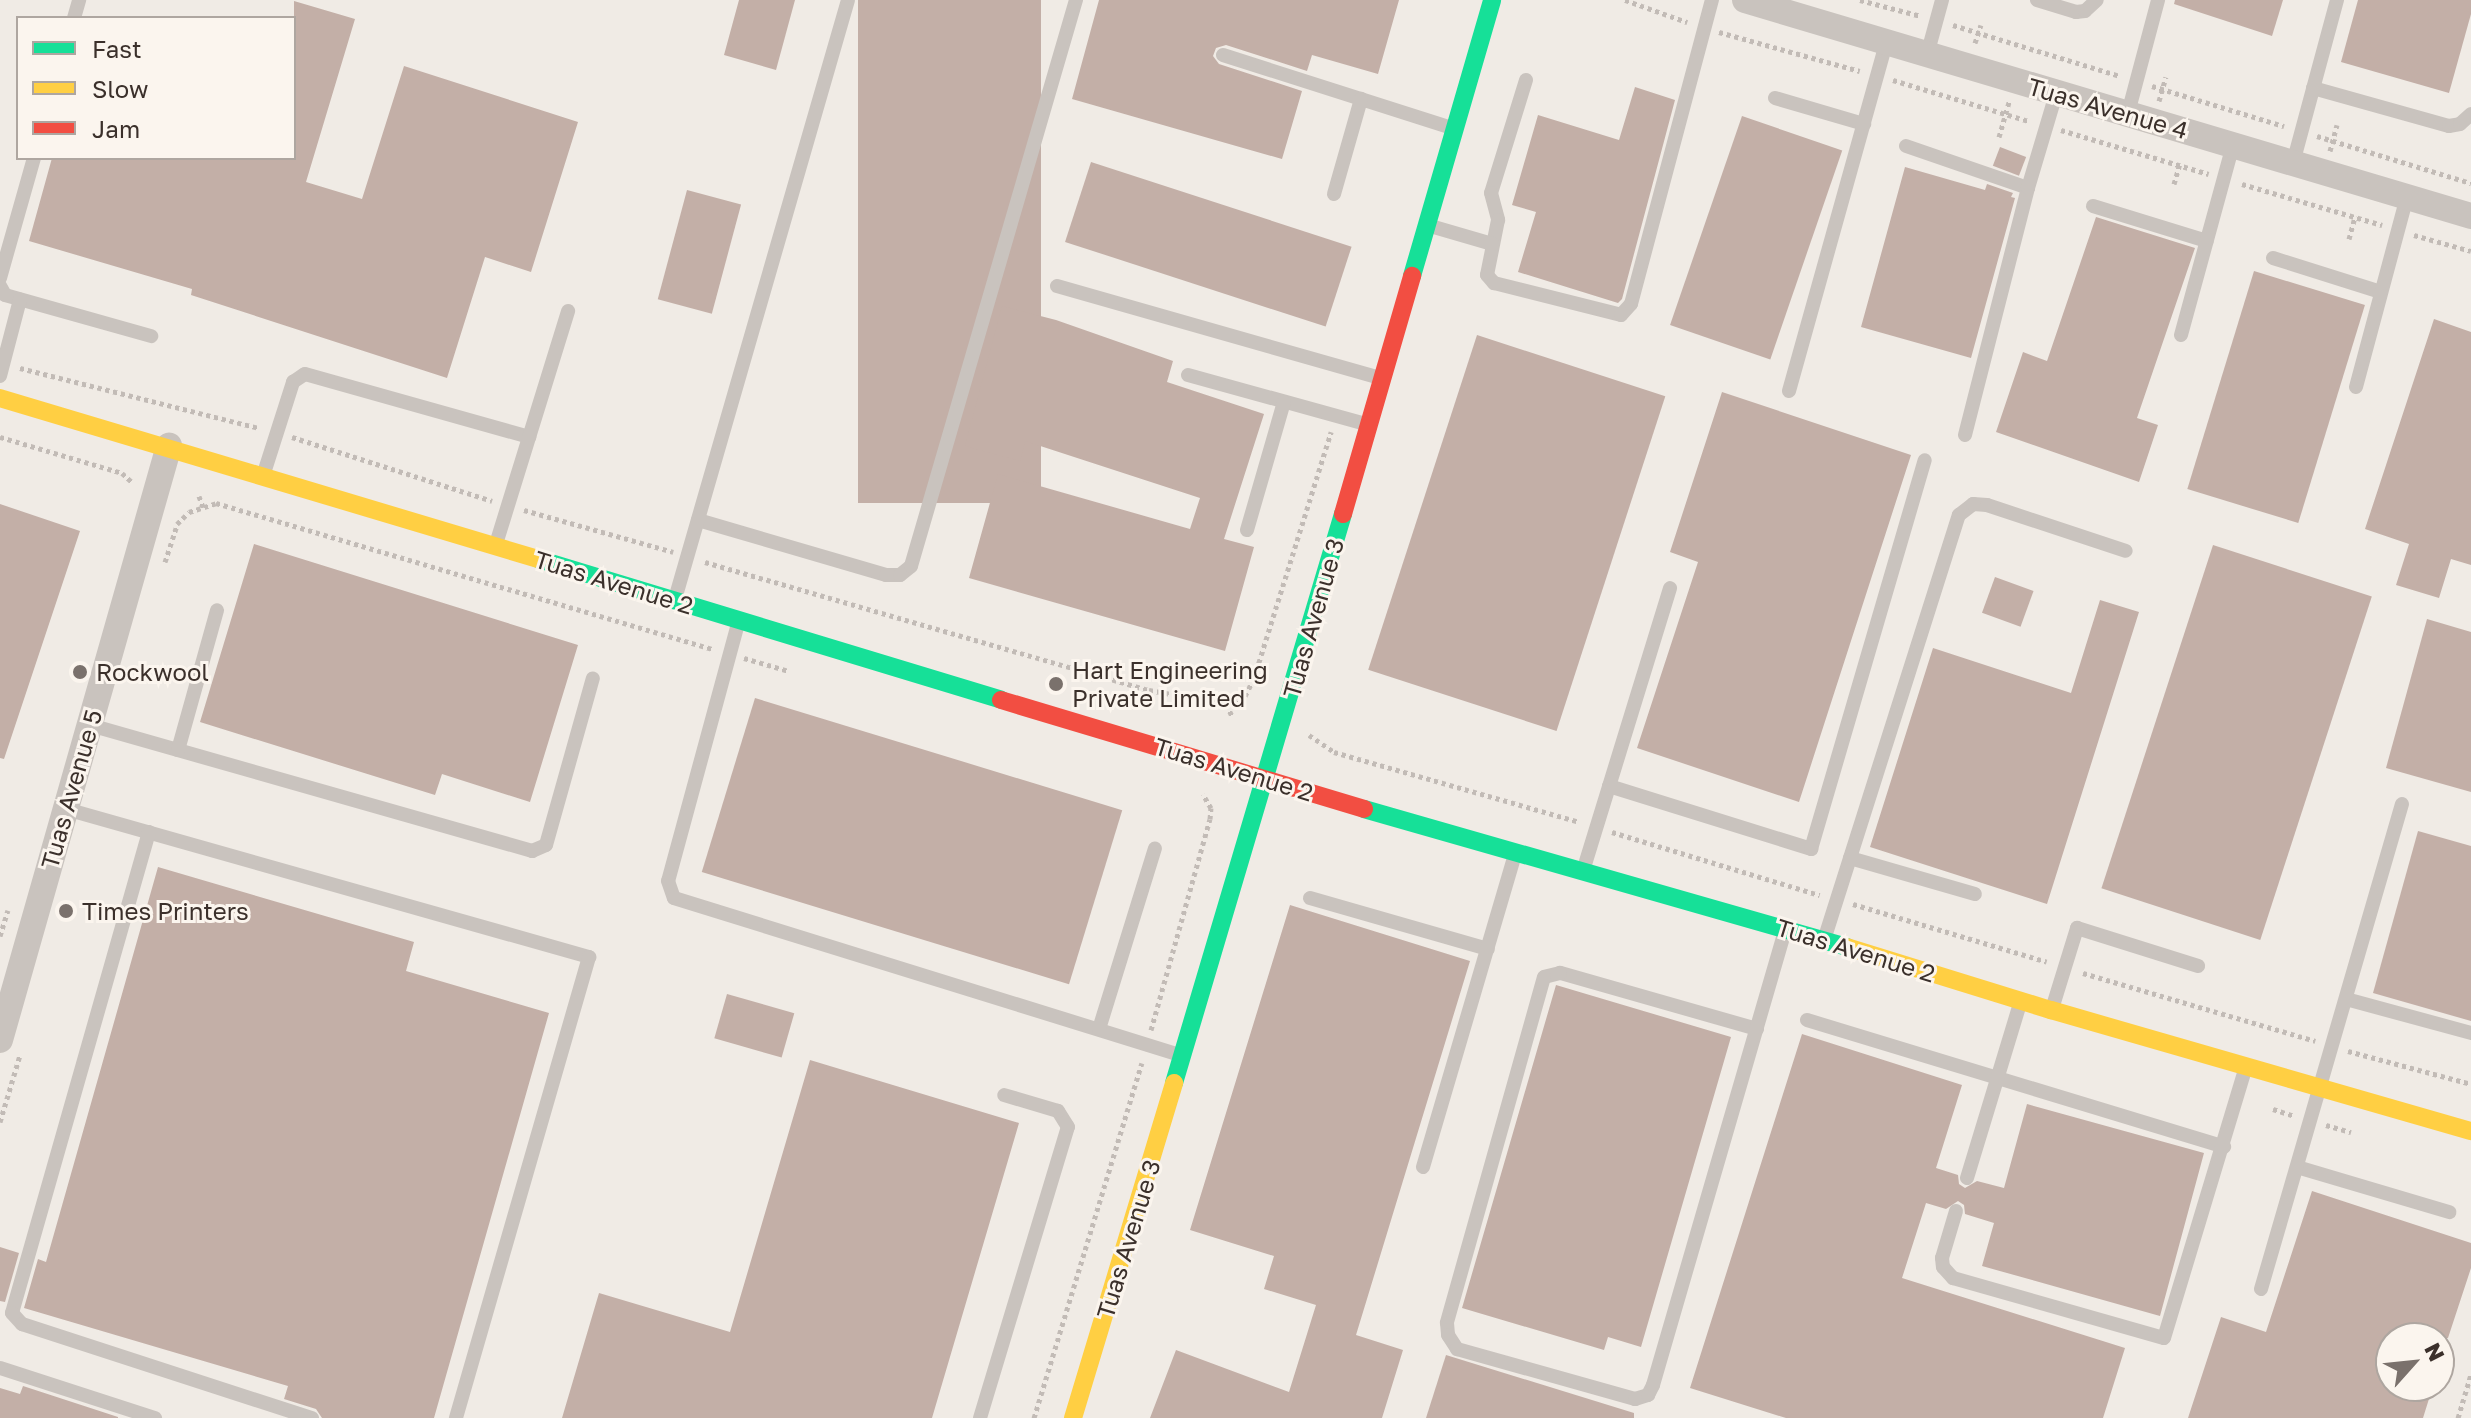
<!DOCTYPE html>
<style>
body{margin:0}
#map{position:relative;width:2471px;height:1418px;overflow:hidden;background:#f0ebe5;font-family:"Golos Text",sans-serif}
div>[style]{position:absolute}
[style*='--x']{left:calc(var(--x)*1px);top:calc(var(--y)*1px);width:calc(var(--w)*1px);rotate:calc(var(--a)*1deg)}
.building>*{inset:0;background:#c3afa7;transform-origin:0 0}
.path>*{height:5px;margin-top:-2.5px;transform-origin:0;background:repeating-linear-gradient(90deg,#c2bbb6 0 4px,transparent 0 8px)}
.lane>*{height:14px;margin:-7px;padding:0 7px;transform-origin:7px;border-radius:7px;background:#c9c3be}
.street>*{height:26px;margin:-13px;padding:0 13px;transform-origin:13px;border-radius:13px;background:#c9c3be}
.fast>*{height:18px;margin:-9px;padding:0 9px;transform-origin:9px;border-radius:9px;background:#16e098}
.slow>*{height:18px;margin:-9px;padding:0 9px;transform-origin:9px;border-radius:9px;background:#ffcf43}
.jam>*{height:18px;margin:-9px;padding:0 9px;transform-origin:9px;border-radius:9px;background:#f24e42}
.dots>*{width:22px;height:22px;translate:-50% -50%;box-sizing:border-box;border:4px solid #fbf5ee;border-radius:50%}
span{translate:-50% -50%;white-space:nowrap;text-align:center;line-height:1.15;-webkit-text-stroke:6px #fbf5ee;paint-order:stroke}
.street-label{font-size:24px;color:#3b302b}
.poi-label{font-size:24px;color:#3b302b}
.left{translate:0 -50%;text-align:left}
.legend{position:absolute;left:16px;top:16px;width:280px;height:144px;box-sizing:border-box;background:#fbf5ee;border:2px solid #aea6a0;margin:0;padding:10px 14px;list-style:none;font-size:24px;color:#3b302b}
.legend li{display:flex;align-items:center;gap:16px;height:40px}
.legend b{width:40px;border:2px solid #aea6a0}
.north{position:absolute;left:2375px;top:1322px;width:80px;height:80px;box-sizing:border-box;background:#fbf5ee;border:2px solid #aea6a0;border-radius:50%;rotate:63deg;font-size:22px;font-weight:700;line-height:32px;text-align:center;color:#3b302b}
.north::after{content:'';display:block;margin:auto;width:28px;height:36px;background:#7a716c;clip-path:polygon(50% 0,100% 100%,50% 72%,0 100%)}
</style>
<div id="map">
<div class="building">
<i style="clip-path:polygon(739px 0,795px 0,776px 70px,724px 55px)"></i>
<i style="left:858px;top:0;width:183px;height:503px"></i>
<i style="clip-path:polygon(1099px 0,1399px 0,1378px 74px,1312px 55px,1307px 71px,1226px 45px,1216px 48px,1213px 56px,1219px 64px,1302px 91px,1282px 159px,1072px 99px)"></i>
<i style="clip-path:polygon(2175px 0,2283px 0,2272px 36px,2174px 4px)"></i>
<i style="clip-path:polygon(2358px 0,2471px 0,2471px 14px,2449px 93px,2341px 62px)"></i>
<i style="clip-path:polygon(294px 1px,355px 19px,306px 182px,362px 199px,404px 66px,578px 122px,531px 272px,485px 257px,447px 378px,191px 295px,192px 289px,29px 241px,52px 158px,294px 158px)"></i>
<i style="clip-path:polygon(1635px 87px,1675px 100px,1622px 299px,1618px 303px,1518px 272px,1536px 212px,1512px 205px,1538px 115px,1619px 140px)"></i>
<i style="left:1742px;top:116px;width:106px;height:221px;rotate:19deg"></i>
<i style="left:2000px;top:147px;width:28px;height:20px;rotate:21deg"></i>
<i style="left:1091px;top:162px;width:274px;height:84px;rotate:18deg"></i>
<i style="clip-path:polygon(1905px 167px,1985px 190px,1987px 184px,2013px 193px,2011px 197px,2015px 198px,1971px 358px,1861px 327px)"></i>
<i style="left:687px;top:190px;width:56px;height:113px;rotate:15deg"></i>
<i style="clip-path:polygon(2096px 217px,2195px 248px,2137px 418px,2158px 425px,2139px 482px,1996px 432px,2023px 352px,2047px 361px)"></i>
<i style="left:2254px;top:271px;width:116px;height:228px;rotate:17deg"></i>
<i style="clip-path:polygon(1002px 306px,1056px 320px,1173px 361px,1167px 382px,1264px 414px,1224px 539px,1254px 547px,1225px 651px,969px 578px,998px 474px,1190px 529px,1200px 498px,1025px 441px,1020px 461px,965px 446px)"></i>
<i style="clip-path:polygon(2434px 319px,2471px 332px,2471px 565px,2451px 559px,2439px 598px,2396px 585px,2409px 544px,2365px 529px)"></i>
<i style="left:1477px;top:335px;width:198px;height:352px;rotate:18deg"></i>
<i style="clip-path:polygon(1722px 392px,1911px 455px,1799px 802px,1637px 748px,1698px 562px,1670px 552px)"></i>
<i style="clip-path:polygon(0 504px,80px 531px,4px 759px,0 758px)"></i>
<i style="clip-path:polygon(254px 544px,578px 645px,530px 802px,442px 774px,435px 795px,200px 722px)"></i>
<i style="left:2213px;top:545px;width:167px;height:361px;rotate:18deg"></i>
<i style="left:1995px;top:577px;width:41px;height:38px;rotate:20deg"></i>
<i style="clip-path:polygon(2100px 600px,2139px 612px,2047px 904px,1870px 847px,1933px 648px,2071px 693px)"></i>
<i style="clip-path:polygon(2427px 619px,2471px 632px,2471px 792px,2386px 768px)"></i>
<i style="left:755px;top:698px;width:384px;height:182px;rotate:17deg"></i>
<i style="clip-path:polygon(2418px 831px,2471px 846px,2471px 1021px,2373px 993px)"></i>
<i style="clip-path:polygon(158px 867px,414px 942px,406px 971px,549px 1013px,434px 1418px,322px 1418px,316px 1409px,284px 1399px,288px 1386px,24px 1308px,38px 1259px,46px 1262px)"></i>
<i style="clip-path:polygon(1290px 905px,1470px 961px,1356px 1335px,1403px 1350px,1382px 1418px,1150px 1418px,1176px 1350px,1289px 1392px,1316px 1305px,1264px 1289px,1274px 1256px,1190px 1230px)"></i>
<i style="clip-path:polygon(1556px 985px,1731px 1037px,1641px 1347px,1608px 1337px,1604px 1350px,1462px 1308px)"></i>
<i style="left:727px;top:994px;width:70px;height:46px;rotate:16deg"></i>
<i style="clip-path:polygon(1802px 1034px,1962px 1085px,1936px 1168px,1958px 1175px,1959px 1184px,1965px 1188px,1977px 1181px,2004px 1188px,2027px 1104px,2204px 1153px,2160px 1316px,1982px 1266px,1994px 1223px,1965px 1214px,1964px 1205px,1958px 1201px,1946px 1209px,1926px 1203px,1902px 1278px,2125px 1348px,2103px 1418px,1786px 1418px,1690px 1388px)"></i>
<i style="clip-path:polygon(810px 1060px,1019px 1123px,932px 1418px,562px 1418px,599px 1293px,730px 1332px)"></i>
<i style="clip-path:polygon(2312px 1191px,2471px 1243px,2471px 1268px,2448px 1338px,2391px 1338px,2391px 1386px,2433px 1386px,2423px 1418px,2188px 1418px,2221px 1317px,2266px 1332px)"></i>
<i style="clip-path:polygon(0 1247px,19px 1253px,5px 1302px,0 1301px)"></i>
<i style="clip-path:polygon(1446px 1355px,1634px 1413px,1634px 1418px,1426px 1418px)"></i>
<i style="clip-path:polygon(23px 1386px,118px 1417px,118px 1418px,0 1418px,0 1388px,20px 1394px)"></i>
</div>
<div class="path">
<i style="--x:1625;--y:0;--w:66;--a:19.5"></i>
<i style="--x:1860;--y:0;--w:63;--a:14.7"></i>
<i style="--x:1953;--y:25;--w:175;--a:17"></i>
<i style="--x:1719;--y:32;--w:146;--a:15.5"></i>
<i style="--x:1975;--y:43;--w:19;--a:-72"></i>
<i style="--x:1893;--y:80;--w:142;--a:16.8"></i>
<i style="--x:2152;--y:86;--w:138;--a:16.9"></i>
<i style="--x:2159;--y:101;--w:25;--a:-74"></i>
<i style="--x:2061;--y:130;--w:154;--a:16.6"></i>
<i style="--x:2317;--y:136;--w:161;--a:17"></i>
<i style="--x:1999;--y:137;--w:37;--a:-74"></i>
<i style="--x:2330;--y:151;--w:27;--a:-75"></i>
<i style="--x:2174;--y:184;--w:22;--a:-74"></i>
<i style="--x:2242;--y:184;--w:146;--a:16.3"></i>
<i style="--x:2414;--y:235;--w:59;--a:15.7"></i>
<i style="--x:2349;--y:239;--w:24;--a:-75"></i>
<i style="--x:20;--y:368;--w:246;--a:14.1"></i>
<i style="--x:0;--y:437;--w:127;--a:16.4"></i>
<i style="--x:122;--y:473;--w:15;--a:42"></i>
<i style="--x:292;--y:437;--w:210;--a:17.7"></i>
<i style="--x:199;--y:496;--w:12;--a:70"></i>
<i style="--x:524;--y:510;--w:155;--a:15.7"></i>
<i style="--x:165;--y:562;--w:40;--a:-72"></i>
<i style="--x:177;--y:524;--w:17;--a:-45"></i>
<i style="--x:189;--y:512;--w:28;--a:-18"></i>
<i style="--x:216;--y:503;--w:517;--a:16.4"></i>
<i style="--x:705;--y:562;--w:462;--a:16.1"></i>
<i style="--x:1149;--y:690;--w:78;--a:10.3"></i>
<i style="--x:1226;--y:704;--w:21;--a:-23"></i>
<i style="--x:1245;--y:696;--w:20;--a:-63"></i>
<i style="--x:1254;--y:678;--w:258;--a:-72.6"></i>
<i style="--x:744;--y:658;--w:47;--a:16.1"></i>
<i style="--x:1226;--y:704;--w:13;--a:63"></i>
<i style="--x:1309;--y:735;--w:30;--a:34"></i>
<i style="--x:1334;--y:752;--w:255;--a:15.9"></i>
<i style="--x:1612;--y:832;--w:217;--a:16.9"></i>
<i style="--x:1853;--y:904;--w:202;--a:16.6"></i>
<i style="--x:0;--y:936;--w:27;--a:-73"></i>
<i style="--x:2083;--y:973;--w:242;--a:16.3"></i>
<i style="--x:1151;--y:1030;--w:219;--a:-74.4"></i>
<i style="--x:1210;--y:819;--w:11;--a:-85"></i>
<i style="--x:1211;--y:808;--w:16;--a:-120"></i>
<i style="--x:2348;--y:1051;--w:127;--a:15"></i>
<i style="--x:2273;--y:1109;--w:22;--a:18"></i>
<i style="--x:0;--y:1122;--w:70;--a:-73.4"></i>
<i style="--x:2326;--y:1125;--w:26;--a:16"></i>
<i style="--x:1034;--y:1418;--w:371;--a:-73.1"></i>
<i style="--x:2458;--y:1418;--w:46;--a:-73.5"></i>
</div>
<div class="lane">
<i style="--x:2037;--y:0;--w:41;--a:17.1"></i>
<i style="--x:2076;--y:12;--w:9;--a:-6"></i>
<i style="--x:2085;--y:11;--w:16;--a:-43"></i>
<i style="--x:74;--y:18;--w:19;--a:-74"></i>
<i style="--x:1223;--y:55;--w:244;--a:17.7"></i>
<i style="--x:1927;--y:55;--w:57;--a:-74.7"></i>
<i style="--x:1526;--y:80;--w:118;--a:107.2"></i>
<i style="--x:1491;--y:193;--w:28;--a:75"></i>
<i style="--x:1498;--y:220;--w:56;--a:101.3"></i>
<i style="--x:1487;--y:275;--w:11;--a:49"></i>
<i style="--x:1494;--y:283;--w:131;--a:14.1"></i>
<i style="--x:1621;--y:315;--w:15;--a:-48"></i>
<i style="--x:1631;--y:304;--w:315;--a:-75.1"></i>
<i style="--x:2313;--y:88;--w:141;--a:15.6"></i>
<i style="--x:2449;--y:126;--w:11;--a:-10"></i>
<i style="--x:2460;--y:124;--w:15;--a:-42"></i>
<i style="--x:1775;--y:98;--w:93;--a:16.3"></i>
<i style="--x:2128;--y:113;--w:117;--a:-75.1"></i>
<i style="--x:1906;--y:146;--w:129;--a:19"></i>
<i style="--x:2293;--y:163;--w:169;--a:-74.9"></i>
<i style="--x:1334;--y:194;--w:99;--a:-74.1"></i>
<i style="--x:2093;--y:206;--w:119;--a:17.1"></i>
<i style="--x:1427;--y:225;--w:68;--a:16.3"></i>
<i style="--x:2273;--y:258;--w:113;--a:17.5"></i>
<i style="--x:0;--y:278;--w:125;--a:-74.2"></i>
<i style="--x:0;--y:286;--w:10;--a:61"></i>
<i style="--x:5;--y:295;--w:152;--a:15.7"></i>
<i style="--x:1057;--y:286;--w:336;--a:15.9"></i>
<i style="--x:2181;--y:335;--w:197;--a:-74.7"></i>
<i style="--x:1188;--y:375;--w:188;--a:15.4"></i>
<i style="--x:0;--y:376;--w:79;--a:-75.3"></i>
<i style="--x:2356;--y:387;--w:197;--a:-75"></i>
<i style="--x:1789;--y:391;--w:361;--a:-74.4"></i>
<i style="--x:1965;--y:435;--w:255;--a:-75.7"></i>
<i style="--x:2028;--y:188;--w:98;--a:-73.4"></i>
<i style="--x:264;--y:473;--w:96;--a:-72.3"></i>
<i style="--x:293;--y:382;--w:14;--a:-34"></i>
<i style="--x:305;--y:374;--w:233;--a:15.7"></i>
<i style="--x:698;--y:520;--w:196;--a:16.3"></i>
<i style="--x:886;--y:575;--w:14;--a:0"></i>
<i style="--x:900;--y:575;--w:14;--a:-39"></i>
<i style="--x:911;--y:566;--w:590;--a:-73.75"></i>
<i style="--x:1247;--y:530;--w:133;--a:-73.9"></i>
<i style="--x:496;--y:544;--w:244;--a:-72.8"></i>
<i style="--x:675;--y:599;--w:623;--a:-73.89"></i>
<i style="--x:739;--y:620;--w:270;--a:105.2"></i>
<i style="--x:668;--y:881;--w:18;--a:71"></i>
<i style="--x:674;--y:898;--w:530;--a:17.24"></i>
<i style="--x:90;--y:725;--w:460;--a:15.9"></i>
<i style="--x:532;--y:851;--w:15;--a:-23"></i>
<i style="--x:546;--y:845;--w:173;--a:-74.3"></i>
<i style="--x:178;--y:750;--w:145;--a:-74.4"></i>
<i style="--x:1609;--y:786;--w:212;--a:17.3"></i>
<i style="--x:1811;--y:849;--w:405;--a:-73.7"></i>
<i style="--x:66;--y:809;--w:544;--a:15.8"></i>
<i style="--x:589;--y:957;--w:480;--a:106.1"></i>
<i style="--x:149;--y:832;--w:500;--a:105.9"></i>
<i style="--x:12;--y:1313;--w:15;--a:48"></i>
<i style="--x:22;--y:1324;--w:305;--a:18"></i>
<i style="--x:1850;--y:858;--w:130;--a:16.1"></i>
<i style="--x:1583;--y:871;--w:296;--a:-72.9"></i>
<i style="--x:1310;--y:898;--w:185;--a:16"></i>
<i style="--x:1824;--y:940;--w:446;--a:-72.4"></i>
<i style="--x:1959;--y:515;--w:18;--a:-38"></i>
<i style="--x:1973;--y:504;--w:14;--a:4"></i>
<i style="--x:1987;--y:505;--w:146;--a:18.3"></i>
<i style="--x:2346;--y:999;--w:130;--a:15.2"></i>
<i style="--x:2052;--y:1009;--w:85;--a:-72.8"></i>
<i style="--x:2077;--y:928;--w:127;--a:17.4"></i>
<i style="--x:1807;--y:1020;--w:436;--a:16.9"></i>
<i style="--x:1099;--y:1029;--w:189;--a:-72.8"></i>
<i style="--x:1757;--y:1029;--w:205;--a:-164.1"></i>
<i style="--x:1560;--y:973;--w:16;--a:166"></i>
<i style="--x:1544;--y:977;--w:359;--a:105.7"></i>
<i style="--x:1447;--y:1323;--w:12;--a:85"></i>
<i style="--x:1448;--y:1335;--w:17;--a:57"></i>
<i style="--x:1457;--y:1349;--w:185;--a:15.7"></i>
<i style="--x:1635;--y:1399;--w:14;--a:-17"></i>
<i style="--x:1648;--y:1395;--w:11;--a:-63"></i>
<i style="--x:1653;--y:1385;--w:476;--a:-73.8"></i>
<i style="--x:1423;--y:1167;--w:328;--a:-73.6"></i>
<i style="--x:2297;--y:1167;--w:159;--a:16.5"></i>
<i style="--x:1967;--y:1178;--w:182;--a:-73.1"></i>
<i style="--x:1956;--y:1211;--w:49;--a:106.6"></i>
<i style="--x:1942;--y:1258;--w:9;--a:84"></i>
<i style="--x:1943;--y:1267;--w:15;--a:48"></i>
<i style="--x:1953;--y:1278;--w:219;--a:15.9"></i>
<i style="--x:2164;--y:1338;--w:281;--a:-73.2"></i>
<i style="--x:2261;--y:1289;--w:505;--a:-73.79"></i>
<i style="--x:0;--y:1368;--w:163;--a:17.9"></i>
<i style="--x:980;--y:1418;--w:304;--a:-73.2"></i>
<i style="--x:1068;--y:1127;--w:19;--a:-122"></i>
<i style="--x:1058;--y:1111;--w:56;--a:-163.5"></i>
</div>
<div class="street">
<i style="--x:1745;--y:0;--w:757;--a:16.57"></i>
<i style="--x:0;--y:1040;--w:618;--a:-74.12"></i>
</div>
<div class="fast">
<i style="--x:1412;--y:276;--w:287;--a:-73.8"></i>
<i style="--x:538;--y:559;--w:484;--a:16.9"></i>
<i style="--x:1364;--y:809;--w:502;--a:15.95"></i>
<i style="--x:1174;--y:1083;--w:594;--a:-73.46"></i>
</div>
<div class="slow">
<i style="--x:0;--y:398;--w:562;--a:16.66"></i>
<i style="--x:1847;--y:947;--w:214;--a:17.2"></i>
<i style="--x:2051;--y:1010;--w:437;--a:16.1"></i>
<i style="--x:1073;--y:1418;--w:350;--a:-73.2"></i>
</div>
<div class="jam">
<i style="--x:1343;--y:514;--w:248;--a:-73.8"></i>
<i style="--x:1001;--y:700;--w:379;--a:16.7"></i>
</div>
<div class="dots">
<i style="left:80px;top:672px;background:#7a716c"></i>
<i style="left:1056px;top:684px;background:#7a716c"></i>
<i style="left:66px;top:911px;background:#7a716c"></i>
</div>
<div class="street-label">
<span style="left:2108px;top:108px;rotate:16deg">Tuas Avenue 4</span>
<span style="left:614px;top:582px;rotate:17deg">Tuas Avenue 2</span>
<span style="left:1313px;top:618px;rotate:-74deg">Tuas Avenue 3</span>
<span style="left:1234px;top:769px;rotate:17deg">Tuas Avenue 2</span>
<span style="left:71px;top:789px;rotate:-74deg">Tuas Avenue 5</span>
<span style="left:1856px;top:950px;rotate:17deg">Tuas Avenue 2</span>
<span style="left:1128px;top:1239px;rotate:-73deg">Tuas Avenue 3</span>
</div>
<div class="poi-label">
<span class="left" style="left:1072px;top:684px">Hart Engineering<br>Private Limited</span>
<span class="left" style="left:96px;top:672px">Rockwool</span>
<span class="left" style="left:82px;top:911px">Times Printers</span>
</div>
<ul class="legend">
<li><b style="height:10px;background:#16e098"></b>Fast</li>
<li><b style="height:10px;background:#ffcf43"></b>Slow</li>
<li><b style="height:10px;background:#f24e42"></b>Jam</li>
</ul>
<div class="north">N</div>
</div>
